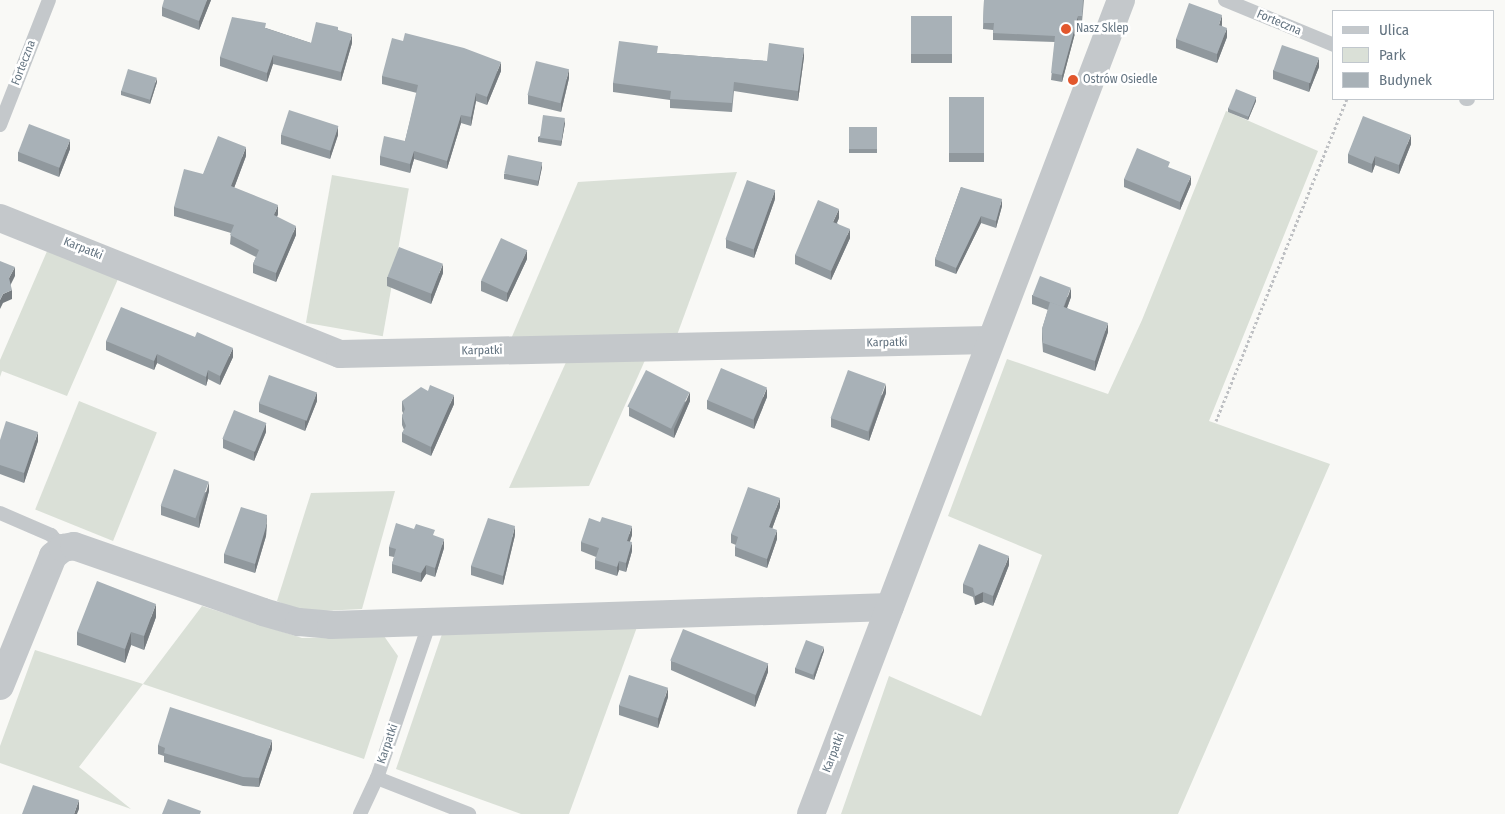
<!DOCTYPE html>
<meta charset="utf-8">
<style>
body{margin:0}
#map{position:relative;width:1505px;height:814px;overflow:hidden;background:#f9f9f6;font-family:"Fira Sans Condensed",sans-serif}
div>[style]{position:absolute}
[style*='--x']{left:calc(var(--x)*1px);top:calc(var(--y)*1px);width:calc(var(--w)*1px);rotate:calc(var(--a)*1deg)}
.green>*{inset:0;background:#dae0d7;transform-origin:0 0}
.path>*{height:3px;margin-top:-1.5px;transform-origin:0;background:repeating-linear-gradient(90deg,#bec0c3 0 2.5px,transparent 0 5px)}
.lane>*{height:14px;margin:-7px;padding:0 7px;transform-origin:7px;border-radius:7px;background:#c4c8cb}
.street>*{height:28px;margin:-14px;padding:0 14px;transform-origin:14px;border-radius:14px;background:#c4c8cb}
.wall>*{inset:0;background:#90989d;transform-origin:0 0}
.shaded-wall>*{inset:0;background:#767c80}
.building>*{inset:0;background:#a8b1b7;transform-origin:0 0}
.dots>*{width:14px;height:14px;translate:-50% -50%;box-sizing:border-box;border:2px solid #fff;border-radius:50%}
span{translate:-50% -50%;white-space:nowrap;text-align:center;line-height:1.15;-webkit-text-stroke:5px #fff;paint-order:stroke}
.street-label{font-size:12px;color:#647481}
.poi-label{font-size:12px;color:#647481}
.left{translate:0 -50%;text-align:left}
.legend{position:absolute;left:1332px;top:10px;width:162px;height:90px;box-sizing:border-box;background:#fff;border:1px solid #c1c7cd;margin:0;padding:6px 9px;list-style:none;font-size:15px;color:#647481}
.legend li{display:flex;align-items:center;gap:10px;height:25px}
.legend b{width:25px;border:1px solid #c1c7cd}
</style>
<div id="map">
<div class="green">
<i style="clip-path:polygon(1226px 111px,1318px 151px,1209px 421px,1330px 464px,1178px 814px,841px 814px,889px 676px,981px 716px,1042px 555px,948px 516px,1007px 359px,1108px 394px,1142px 320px)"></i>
<i style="clip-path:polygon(737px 172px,677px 335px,511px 339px,578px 182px)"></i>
<i style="left:332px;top:175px;width:78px;height:150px;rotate:10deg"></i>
<i style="clip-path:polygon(48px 249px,118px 279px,67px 396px,2px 371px,0 377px,0 360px)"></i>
<i style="clip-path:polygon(646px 358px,589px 486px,509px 488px,567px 360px)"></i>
<i style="left:79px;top:401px;width:84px;height:117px;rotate:22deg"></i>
<i style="clip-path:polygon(395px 491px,362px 609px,302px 612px,277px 601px,311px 493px)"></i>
<i style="clip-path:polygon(202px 606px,302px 638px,384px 636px,398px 656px,364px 759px,143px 684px,79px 767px,131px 809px,0 763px,0 746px,35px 650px,143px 684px)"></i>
<i style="clip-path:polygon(637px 627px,569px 814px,521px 814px,396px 769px,442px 634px)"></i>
</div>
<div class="path">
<i style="--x:1216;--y:421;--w:348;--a:-67.9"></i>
</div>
<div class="lane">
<i style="--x:1225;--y:0;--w:118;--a:22.4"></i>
<i style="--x:1466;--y:99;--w:2;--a:0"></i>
<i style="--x:0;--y:125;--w:134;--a:-68.6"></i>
<i style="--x:0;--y:513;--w:56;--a:23.3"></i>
<i style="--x:51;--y:535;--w:18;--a:47"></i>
<i style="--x:377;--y:778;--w:99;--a:21.4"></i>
<i style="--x:360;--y:814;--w:40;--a:-65"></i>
<i style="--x:377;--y:778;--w:163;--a:-71.3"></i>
</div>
<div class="street">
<i style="--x:0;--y:218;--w:366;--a:21.8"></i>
<i style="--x:340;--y:354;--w:650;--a:-1.23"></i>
<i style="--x:0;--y:686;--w:140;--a:-67.8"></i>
<i style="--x:53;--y:556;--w:13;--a:-39"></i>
<i style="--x:63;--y:548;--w:11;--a:-10"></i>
<i style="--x:74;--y:546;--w:200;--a:19.2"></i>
<i style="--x:263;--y:612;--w:37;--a:16"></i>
<i style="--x:299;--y:622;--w:32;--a:5"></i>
<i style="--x:331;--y:625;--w:559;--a:-1.84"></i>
<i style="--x:811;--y:814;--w:871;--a:-69.15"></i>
</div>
<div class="wall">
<i style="clip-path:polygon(211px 0,199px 30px,162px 16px,162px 7px)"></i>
<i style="clip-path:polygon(984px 0,1084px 0,1082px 22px,1078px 22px,1062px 82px,1051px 80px,1055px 42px,993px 40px,993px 30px,983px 29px)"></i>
<i style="left:911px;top:16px;width:41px;height:47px"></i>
<i style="clip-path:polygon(1222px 24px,1222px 26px,1227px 37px,1217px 63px,1176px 48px,1176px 39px)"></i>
<i style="clip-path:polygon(266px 28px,311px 43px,338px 30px,352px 43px,341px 81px,273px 64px,267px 82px,220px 66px,220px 57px)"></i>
<i style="clip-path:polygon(658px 53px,767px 61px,804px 57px,798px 101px,734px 91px,732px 112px,670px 108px,670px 100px,613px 92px,613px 83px)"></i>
<i style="clip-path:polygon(1319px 67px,1309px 92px,1273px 79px,1273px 70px)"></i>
<i style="clip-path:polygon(501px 71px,487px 105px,476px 101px,471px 126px,461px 123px,447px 169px,414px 159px,410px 173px,380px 165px,380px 156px,405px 141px,417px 93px,382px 84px,382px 76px)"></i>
<i style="clip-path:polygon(569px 78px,561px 112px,528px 104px,528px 95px)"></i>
<i style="clip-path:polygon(157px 82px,150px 104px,121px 95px,121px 91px)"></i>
<i style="left:984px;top:97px;width:65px;height:35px;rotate:90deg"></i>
<i style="clip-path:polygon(1256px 101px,1248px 120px,1228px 112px,1228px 108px)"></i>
<i style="clip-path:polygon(565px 123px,561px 146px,538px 142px,538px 137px)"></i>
<i style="left:849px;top:127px;width:28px;height:26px"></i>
<i style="clip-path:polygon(281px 135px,338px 135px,330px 159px,281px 144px)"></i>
<i style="clip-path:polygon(1411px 144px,1399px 174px,1375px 165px,1372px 173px,1348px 163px,1348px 154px)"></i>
<i style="clip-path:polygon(70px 149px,59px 177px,18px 161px,18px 152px)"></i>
<i style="clip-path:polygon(246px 156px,234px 188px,278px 214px,277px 217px,296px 235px,276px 282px,253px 273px,253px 264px,256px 257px,230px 244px,231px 233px,174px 216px,174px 207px,203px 174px)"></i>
<i style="clip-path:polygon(542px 167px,538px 186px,504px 179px,504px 174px)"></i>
<i style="clip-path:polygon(1170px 168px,1191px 184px,1180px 210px,1124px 187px,1124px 179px)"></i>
<i style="clip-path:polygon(961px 187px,1002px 206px,996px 228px,981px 223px,956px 274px,935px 266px,935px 259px)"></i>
<i style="clip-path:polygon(775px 199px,754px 258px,726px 248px,726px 239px)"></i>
<i style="clip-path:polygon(839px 218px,837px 223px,850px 238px,831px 280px,795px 264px,795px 255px)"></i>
<i style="clip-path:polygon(527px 259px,507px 302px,481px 291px,481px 281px)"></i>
<i style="clip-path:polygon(443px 273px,431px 304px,387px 286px,387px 277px)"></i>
<i style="clip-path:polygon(1032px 295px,1071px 297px,1067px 308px,1108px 332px,1095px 371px,1043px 352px,1042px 339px,1042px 329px,1048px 310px,1032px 304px)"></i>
<i style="clip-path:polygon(106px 341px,233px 357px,220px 385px,208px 379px,206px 386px,157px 363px,154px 370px,106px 350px)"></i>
<i style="clip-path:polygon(886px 393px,869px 441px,831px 427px,831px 418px)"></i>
<i style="clip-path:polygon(767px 397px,754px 429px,707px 409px,707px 400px)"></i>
<i style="clip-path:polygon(317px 401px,305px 431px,259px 412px,259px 403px)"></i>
<i style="clip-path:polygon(402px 401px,454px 404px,431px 456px,402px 442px,402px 433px,404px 430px,402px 425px,402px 416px,403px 413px,402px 411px)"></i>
<i style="clip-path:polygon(690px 401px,674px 438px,629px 416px,629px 407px)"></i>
<i style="clip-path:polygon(266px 432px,254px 461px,223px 448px,223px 439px)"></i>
<i style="clip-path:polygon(0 440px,38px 441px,24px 483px,0 474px)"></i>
<i style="clip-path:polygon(209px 491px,199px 528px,161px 515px,161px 506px)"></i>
<i style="clip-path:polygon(780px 507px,772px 529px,777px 539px,767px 568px,735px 556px,735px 547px,736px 545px,731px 543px,731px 534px)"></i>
<i style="clip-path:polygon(600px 522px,632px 535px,630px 541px,632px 551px,626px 572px,619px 570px,617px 576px,595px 569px,595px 560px,596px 557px,581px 551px,581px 542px)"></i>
<i style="clip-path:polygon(267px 524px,266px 536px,255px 573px,224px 563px,224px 554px)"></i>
<i style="clip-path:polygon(515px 535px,503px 585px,471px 575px,471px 566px)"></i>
<i style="clip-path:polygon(435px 536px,444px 548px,435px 577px,426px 574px,421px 582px,392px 573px,392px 564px,394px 557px,389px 556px,389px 547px)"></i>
<i style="clip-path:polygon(1009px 565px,993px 606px,983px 602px,975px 605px,973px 597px,963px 593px,963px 584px)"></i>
<i style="clip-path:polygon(156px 617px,144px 650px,131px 645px,125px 663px,77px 645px,77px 632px)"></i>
<i style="clip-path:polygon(824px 651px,814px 680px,795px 673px,795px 668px)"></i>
<i style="clip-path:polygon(671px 661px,768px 672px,755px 707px,671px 670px)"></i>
<i style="clip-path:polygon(668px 697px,658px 728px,619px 715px,619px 705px)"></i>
<i style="clip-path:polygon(158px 745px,272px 749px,259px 787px,243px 786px,164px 762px,164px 756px,158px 754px)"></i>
</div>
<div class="shaded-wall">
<i style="clip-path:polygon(207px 0,211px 0,199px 30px,199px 21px)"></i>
<i style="clip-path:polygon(1222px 15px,1222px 24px,1219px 34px,1219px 25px)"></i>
<i style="clip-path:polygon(1078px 16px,1078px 22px,1062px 82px,1062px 75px)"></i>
<i style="clip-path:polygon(1227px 28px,1227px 37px,1217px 63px,1217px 54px)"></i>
<i style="clip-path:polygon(352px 34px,352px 43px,341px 81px,341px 72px)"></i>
<i style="clip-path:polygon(804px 48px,804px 57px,798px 101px,798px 91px)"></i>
<i style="clip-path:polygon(273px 55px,273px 64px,267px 82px,267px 73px)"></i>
<i style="clip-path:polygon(1319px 58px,1319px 67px,1309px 92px,1309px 83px)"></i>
<i style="clip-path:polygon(501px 62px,501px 71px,487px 105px,487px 97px)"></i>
<i style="clip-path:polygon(569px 69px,569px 78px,561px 112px,561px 103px)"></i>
<i style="clip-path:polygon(157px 78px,157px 82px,150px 104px,150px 100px)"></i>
<i style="clip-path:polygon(476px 93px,476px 101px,471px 126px,471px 117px)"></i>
<i style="clip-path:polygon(1256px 97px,1256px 101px,1248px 120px,1248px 116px)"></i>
<i style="clip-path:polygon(461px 115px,461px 123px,447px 169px,447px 161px)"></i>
<i style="clip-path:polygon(565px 118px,565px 123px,561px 146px,561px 141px)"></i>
<i style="clip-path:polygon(338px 126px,338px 135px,330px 159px,330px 150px)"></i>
<i style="clip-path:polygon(1411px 135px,1411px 144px,1399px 174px,1399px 165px)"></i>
<i style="clip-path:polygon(70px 140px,70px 149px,59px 177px,59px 168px)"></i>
<i style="clip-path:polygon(246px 147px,246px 156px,231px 196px,231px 186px)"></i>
<i style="clip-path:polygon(414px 151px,414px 159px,410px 173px,410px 164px)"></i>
<i style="clip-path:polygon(1375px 156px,1375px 165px,1372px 173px,1372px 164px)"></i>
<i style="clip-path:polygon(542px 162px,542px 167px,538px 186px,538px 182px)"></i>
<i style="clip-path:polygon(1191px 176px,1191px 184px,1180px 210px,1180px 202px)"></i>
<i style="clip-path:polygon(775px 190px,775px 199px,754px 258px,754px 249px)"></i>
<i style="clip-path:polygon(1002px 199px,1002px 206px,996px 228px,996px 221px)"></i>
<i style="clip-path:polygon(278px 205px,278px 214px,274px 224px,274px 215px)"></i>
<i style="clip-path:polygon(839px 209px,839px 218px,833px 231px,833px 222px)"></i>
<i style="clip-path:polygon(981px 216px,981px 223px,956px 274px,956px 268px)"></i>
<i style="clip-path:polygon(296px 226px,296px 235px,276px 282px,276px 273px)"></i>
<i style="clip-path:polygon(850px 229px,850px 238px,831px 280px,831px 271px)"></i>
<i style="clip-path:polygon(527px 250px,527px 259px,507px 302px,507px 293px)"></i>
<i style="clip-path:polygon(443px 264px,443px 273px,431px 304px,431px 294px)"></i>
<i style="clip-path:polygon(15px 267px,15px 276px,9px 288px,9px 278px)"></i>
<i style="clip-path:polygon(1071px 288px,1071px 297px,1064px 316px,1064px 307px)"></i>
<i style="clip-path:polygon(12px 290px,12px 299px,3px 303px,0 309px,0 300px,3px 294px)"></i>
<i style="clip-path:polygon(1108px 323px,1108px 332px,1095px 371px,1095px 361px)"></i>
<i style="clip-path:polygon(233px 348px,233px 357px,220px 385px,220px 376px)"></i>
<i style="clip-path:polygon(157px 354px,157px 363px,154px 370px,154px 361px)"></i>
<i style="clip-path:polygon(208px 370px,208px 379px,206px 386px,206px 377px)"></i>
<i style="clip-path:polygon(886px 384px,886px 393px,869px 441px,869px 432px)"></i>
<i style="clip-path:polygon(767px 388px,767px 397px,754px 429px,754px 419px)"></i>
<i style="clip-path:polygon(317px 392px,317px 401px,305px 431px,305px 422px)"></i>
<i style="clip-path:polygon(690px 392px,690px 401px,674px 438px,674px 429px)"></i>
<i style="clip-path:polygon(454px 395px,454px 404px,431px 456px,431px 447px)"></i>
<i style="clip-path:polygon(266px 423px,266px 432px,254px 461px,254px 451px)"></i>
<i style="clip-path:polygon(38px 432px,38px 441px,24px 483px,24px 473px)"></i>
<i style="clip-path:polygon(209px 482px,209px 491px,199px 528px,199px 518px)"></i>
<i style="clip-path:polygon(780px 498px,780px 507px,769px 537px,769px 527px)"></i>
<i style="clip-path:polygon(267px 515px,266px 536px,255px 573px,255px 564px)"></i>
<i style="clip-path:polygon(515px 526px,515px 535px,503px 585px,503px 576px)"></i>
<i style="clip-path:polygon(632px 526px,632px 535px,627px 550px,627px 541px)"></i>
<i style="clip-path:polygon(777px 530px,777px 539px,767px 568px,767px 559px)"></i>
<i style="clip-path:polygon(444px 539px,444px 548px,435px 577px,435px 568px)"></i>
<i style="clip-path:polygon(632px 542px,632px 551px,626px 572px,626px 563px)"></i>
<i style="clip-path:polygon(1009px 556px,1009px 565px,993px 606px,993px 596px)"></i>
<i style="clip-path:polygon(619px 561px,619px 570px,617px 576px,617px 567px)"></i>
<i style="clip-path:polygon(426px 565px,426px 574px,421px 582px,421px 573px)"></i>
<i style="clip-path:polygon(983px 592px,983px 602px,975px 605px,975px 596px)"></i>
<i style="clip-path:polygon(156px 604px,156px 617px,144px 650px,144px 636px)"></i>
<i style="clip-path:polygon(131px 632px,131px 645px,125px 663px,125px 649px)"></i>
<i style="clip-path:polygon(824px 647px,824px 651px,814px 680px,814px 675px)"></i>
<i style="clip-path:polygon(768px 663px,768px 672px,755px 707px,755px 697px)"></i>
<i style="clip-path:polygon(668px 688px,668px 697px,658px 728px,658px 719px)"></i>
<i style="clip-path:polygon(272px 740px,272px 749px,259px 787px,259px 778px)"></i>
<i style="clip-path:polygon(79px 800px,79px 809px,77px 814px,74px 814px)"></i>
</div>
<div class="building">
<i style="clip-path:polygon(164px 0,207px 0,199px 21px,162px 7px)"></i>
<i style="clip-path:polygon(984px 0,1083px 0,1082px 16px,1078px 16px,1062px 75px,1051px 73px,1055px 36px,993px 33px,994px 23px,983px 23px)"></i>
<i style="clip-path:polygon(1189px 3px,1222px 15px,1219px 25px,1227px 28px,1217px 54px,1176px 39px)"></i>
<i style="left:911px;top:16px;width:41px;height:38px"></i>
<i style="clip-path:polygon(232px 17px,266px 23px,265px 28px,311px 43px,316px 22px,338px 27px,338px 30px,352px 34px,341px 72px,273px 55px,267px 73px,220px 57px)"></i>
<i style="clip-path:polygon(405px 33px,464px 48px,501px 62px,487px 97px,476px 93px,471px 117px,461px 115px,447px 161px,414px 151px,410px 164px,380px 156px,384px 136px,405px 141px,418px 85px,382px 76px,392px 38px,403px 41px)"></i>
<i style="clip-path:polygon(619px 41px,658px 46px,657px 53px,767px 61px,769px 43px,804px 48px,798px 91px,734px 82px,732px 103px,670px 99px,671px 91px,613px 83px)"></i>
<i style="left:1282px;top:45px;width:39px;height:27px;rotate:19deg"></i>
<i style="left:536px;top:61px;width:34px;height:35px;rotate:14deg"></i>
<i style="left:128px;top:69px;width:30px;height:23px;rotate:17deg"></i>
<i style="left:1236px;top:89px;width:22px;height:21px;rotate:22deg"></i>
<i style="left:984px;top:97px;width:56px;height:35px;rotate:90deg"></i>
<i style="left:289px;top:110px;width:52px;height:26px;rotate:18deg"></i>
<i style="left:543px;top:115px;width:22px;height:23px;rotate:8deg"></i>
<i style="clip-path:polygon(1363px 116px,1411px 135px,1399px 165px,1375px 156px,1372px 164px,1348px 154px)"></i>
<i style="left:29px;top:124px;width:44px;height:30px;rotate:21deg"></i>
<i style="left:849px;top:127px;width:28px;height:22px"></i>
<i style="clip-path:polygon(218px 136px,246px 147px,231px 186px,278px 205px,274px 215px,296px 226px,276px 273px,253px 264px,259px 250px,230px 235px,234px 225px,174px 207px,184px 169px,203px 174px)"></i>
<i style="clip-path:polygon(1137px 148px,1170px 162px,1168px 167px,1191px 176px,1180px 202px,1124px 179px)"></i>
<i style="left:508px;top:155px;width:35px;height:19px;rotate:12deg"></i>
<i style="left:747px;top:180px;width:30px;height:63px;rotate:20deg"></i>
<i style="clip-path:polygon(961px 187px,1002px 199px,996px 221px,981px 216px,956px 268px,935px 259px)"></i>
<i style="clip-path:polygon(818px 200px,839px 209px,833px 222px,850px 229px,831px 271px,795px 255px)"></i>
<i style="left:501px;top:238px;width:29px;height:47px;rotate:25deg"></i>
<i style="left:399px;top:247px;width:47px;height:32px;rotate:21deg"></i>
<i style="clip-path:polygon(0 261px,15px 267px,9px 278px,12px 290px,3px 294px,0 300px)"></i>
<i style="left:1040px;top:276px;width:33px;height:21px;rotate:21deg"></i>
<i style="clip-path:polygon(1050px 302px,1108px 323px,1095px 361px,1043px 343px,1042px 329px)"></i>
<i style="clip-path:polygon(121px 307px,195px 337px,197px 332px,233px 348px,220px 376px,208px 370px,206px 377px,157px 354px,154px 361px,106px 341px)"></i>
<i style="left:721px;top:368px;width:50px;height:35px;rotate:23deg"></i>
<i style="left:646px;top:370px;width:49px;height:41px;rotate:27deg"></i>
<i style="left:848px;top:370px;width:40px;height:51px;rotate:20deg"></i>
<i style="left:269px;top:375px;width:51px;height:30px;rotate:20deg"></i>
<i style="clip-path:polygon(430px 385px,454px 395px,431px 447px,402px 433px,406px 426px,402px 416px,405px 409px,402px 401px,421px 387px,428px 391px)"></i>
<i style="left:234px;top:410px;width:35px;height:31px;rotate:22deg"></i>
<i style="clip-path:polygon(6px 421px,38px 432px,24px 473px,0 465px,0 440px)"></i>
<i style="left:174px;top:469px;width:37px;height:39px;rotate:20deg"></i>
<i style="clip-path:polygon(748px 487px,780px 498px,769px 527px,777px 530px,767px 559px,735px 547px,738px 537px,731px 534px)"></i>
<i style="clip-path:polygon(241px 507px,267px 515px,266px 527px,255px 564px,224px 554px)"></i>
<i style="clip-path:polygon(602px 517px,632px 526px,627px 541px,632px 542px,626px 563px,619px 561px,617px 567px,595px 560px,599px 548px,581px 542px,589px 518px,600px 522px)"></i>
<i style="clip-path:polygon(488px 518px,515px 526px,503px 576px,471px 566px)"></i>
<i style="clip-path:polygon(396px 523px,414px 529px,416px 524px,435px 530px,433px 535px,444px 539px,435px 568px,426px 565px,421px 573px,392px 564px,396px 549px,389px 547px)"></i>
<i style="clip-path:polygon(979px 544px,1009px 556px,993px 596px,983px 592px,975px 596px,973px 588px,963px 584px)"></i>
<i style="clip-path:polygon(97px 581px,156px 604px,144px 636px,131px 632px,125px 649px,77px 632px)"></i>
<i style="left:683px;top:629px;width:92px;height:34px;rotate:22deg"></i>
<i style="left:806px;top:640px;width:19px;height:30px;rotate:21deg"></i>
<i style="left:629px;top:675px;width:41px;height:32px;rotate:18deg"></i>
<i style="clip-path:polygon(170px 707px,272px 740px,259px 778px,243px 777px,164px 753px,165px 748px,158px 745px)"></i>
<i style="clip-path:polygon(33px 785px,79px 800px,74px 814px,22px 814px)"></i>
<i style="clip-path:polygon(168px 799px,201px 811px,200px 814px,162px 814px)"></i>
</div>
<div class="dots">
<i style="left:1066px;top:29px;background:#e2572d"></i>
<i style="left:1073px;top:80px;background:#e2572d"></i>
</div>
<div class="street-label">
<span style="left:1279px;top:23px;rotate:23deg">Forteczna</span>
<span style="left:24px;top:63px;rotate:-69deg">Forteczna</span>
<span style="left:83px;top:249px;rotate:22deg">Karpatki</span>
<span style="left:887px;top:343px;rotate:-1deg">Karpatki</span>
<span style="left:482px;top:351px;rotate:-1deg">Karpatki</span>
<span style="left:388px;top:744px;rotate:-71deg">Karpatki</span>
<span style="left:834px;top:753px;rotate:-69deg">Karpatki</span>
</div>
<div class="poi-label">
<span class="left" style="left:1076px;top:29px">Nasz Sklep</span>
<span class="left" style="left:1083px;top:80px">Ostrów Osiedle</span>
</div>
<ul class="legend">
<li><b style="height:6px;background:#c4c8cb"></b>Ulica</li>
<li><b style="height:14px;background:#dae0d7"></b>Park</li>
<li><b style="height:14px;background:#a8b1b7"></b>Budynek</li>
</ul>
</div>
